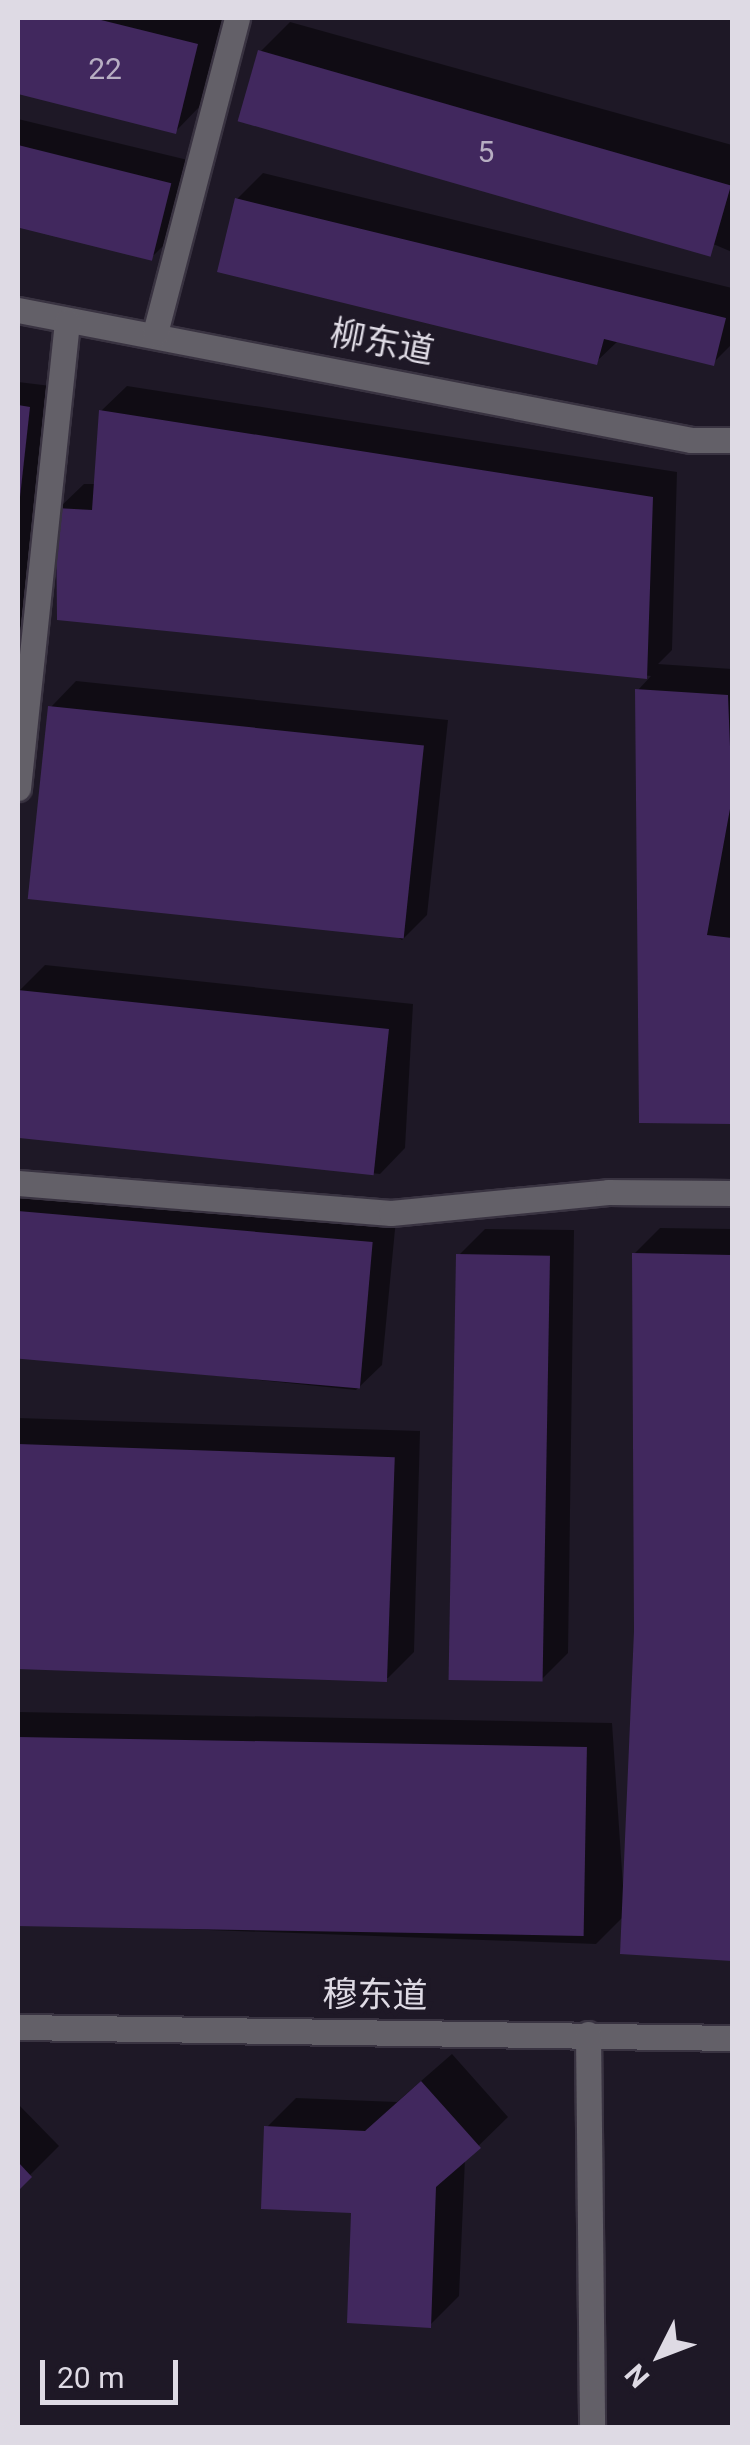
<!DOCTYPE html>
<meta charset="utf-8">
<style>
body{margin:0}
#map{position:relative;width:750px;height:2445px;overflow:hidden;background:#1e1826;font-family:Roboto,"Noto Sans SC",sans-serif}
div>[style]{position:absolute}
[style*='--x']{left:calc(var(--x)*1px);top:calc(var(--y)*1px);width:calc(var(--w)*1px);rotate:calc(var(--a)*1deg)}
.shadow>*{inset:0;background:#0007}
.building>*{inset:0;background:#41285e;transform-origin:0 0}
.roads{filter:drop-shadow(2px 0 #393341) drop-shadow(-2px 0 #393341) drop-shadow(0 2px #393341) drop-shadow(0 -2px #393341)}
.minor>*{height:25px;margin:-12.5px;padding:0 12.5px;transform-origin:12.5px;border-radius:12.5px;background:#636068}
span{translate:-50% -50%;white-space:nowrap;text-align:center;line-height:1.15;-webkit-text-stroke:10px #1e1826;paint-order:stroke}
.number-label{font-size:30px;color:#b7aec2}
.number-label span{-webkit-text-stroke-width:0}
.street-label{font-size:35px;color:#dedae4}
.frame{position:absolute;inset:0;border:20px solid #dedae4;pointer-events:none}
.north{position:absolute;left:610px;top:2305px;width:100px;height:100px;-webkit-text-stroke:8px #1e1826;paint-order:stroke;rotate:228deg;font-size:28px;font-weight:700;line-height:40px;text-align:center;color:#dedae4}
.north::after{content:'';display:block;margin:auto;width:35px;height:45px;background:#dedae4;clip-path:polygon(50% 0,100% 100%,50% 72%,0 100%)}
.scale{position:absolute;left:40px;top:2360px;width:138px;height:45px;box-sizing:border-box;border:5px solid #dedae4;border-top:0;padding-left:12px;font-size:30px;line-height:35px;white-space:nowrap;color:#dedae4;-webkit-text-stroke:8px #1e1826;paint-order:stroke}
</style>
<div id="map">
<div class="shadow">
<i style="clip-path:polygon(18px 18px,225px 18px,204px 102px,175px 132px,18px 91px)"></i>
<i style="clip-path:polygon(290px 22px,732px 145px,732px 252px,260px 52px)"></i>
<i style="clip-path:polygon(18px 119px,192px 161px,175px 234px,154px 255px,18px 223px)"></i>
<i style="clip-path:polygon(263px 173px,732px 288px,732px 344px,713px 363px,619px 340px,596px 362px,237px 199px)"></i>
<i style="clip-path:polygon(18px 382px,51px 386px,18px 675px)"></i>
<i style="clip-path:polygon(127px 386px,677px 472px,672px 650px,658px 664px,732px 669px,732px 1121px,641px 1120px,638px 690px,651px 676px,60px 618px,58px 509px,84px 484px,96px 484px,101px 411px)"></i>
<i style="clip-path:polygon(76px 681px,448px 720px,427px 915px,402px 940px,51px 707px)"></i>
<i style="clip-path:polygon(45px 965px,413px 1004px,405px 1148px,380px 1174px,18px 1134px,19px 991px)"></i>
<i style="clip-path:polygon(33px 1185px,396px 1219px,382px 1365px,356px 1390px,18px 1355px,18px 1200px)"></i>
<i style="clip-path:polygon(660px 1228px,732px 1229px,732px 1959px,622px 1951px,624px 1916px,596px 1944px,18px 1923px,18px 1712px,612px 1723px,624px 1901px,636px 1631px,634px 1254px)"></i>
<i style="clip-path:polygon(485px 1229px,574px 1230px,568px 1653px,542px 1679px,459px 1255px)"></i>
<i style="clip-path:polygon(18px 1418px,420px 1431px,414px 1652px,388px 1678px,18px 1666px)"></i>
<i style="clip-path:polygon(452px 2054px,508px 2117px,465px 2159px,459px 2296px,430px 2325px,354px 2211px,267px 2127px,296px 2098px,397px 2102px)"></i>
<i style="clip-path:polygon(18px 2104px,59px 2146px,18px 2187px)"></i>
</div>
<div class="building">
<i style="clip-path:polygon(18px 18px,93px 18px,198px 44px,176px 134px,18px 94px)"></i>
<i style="left:258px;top:50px;width:492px;height:74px;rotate:16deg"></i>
<i style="left:18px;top:145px;width:158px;height:80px;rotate:14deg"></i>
<i style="clip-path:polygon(235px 198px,726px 318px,714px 366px,604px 339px,597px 365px,217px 272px)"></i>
<i style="clip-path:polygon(18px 405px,30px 407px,20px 497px,18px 497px)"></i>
<i style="clip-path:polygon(99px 410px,653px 497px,647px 679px,57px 620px,56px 508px,92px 510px)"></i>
<i style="clip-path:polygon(635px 689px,728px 695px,732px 798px,707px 935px,732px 938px,732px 1124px,639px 1123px)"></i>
<i style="left:48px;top:706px;width:378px;height:194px;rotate:6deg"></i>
<i style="left:18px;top:990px;width:373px;height:147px;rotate:6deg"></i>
<i style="left:18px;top:1211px;width:356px;height:147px;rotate:5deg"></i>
<i style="clip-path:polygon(632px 1253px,732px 1255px,732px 1961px,620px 1954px,634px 1631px)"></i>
<i style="left:456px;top:1254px;width:94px;height:426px;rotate:1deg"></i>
<i style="left:18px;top:1444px;width:377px;height:225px;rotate:2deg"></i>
<i style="left:18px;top:1737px;width:569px;height:189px;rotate:1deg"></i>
<i style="clip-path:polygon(421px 2081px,481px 2148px,436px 2187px,431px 2328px,347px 2323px,351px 2213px,261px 2209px,264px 2126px,365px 2131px)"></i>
<i style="clip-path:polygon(18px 2162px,32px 2177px,18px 2191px)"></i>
</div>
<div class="roads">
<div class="minor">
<i style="--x:18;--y:310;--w:685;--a:10.93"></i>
<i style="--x:691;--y:440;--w:41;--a:0"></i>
<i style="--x:155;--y:333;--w:325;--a:-75.4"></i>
<i style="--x:18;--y:788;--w:469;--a:-84"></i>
<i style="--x:18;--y:1183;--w:374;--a:4.6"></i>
<i style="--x:391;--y:1213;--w:218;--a:-5.5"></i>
<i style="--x:608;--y:1192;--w:124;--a:0.5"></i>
<i style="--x:18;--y:2027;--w:714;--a:0.88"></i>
<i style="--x:588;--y:2034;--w:394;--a:89.4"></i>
</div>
</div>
<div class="number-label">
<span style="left:105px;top:69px">22</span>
<span style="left:486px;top:152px">5</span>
</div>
<div class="street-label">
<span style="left:382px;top:343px;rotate:11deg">柳东道</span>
<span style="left:375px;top:1996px;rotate:1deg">穆东道</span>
</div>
<div class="frame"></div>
<div class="north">N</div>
<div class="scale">20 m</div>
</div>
